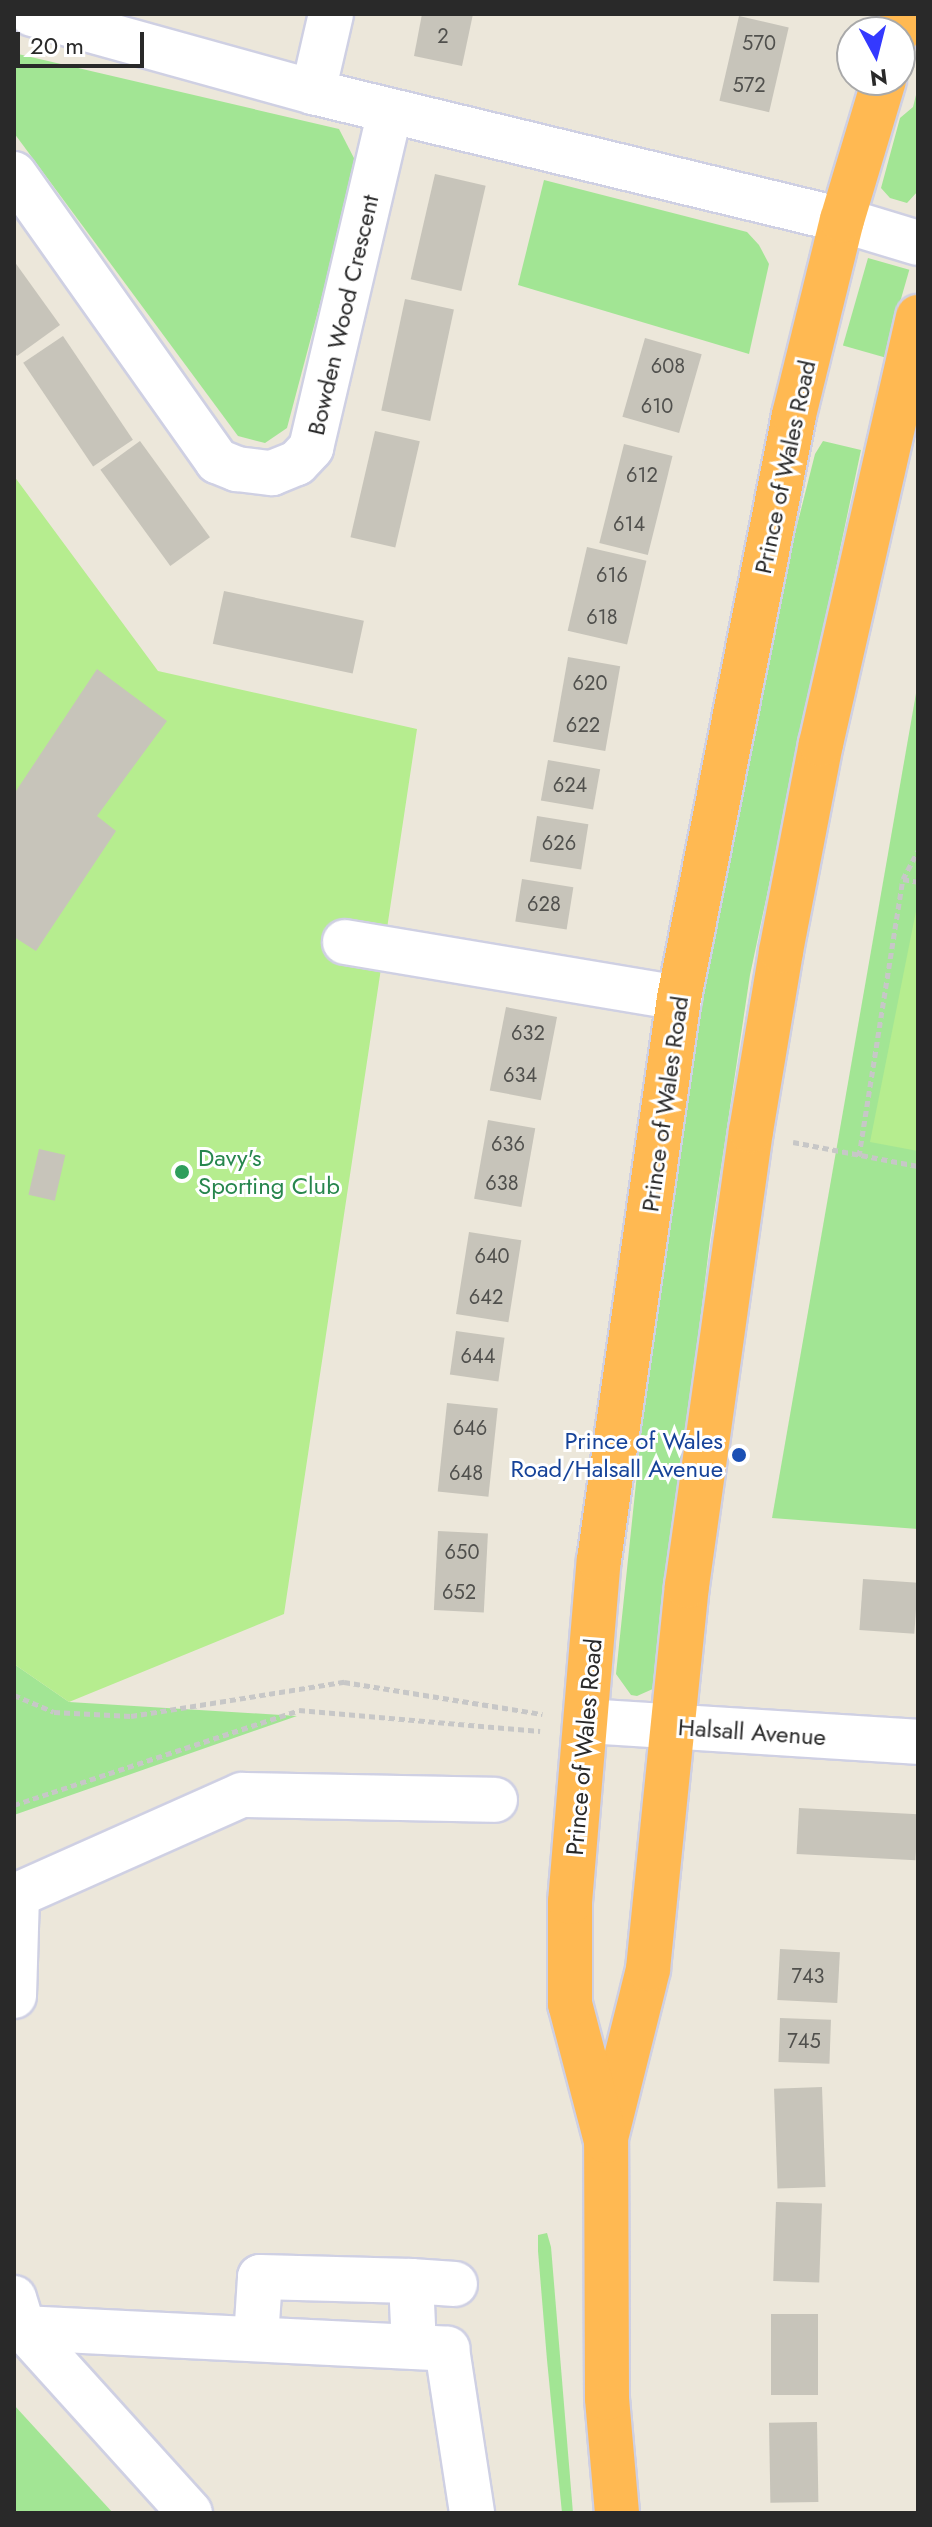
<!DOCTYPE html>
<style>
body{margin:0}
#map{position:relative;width:932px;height:2527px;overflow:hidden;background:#ece7da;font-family:Jost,sans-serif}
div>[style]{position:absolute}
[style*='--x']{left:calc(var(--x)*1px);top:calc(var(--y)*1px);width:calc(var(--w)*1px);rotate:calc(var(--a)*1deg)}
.green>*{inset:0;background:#a2e594;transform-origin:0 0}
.pitch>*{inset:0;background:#b6ed8f}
.building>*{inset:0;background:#c7c4ba;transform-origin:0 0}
.path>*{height:5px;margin-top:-2.5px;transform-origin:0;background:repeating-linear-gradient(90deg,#c7c7c7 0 6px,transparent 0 10px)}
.roads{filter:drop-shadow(2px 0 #cfd0e3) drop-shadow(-2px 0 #cfd0e3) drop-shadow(0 2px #cfd0e3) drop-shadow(0 -2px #cfd0e3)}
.minor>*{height:44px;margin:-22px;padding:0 22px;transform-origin:22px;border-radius:22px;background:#fff}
.highway>*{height:44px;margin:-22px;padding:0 22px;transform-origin:22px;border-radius:22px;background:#ffb952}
.dots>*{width:22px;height:22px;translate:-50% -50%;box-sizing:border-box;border:4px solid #fff;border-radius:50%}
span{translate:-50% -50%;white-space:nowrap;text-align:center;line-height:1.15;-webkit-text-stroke:6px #fff;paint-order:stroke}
.number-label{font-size:20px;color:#50504d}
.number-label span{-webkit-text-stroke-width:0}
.street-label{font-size:24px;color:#292929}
.leisure-label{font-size:24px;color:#27864d}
.left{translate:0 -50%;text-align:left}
.transit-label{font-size:24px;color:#164399}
.right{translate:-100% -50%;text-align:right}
.frame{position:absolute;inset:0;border:16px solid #292929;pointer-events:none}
.north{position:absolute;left:836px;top:16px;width:80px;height:80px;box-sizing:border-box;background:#fff;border:2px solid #a9a9a9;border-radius:50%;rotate:173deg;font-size:22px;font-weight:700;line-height:32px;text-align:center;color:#292929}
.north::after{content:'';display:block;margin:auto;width:28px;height:36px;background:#3439ff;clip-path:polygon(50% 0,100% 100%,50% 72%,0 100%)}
.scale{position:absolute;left:16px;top:32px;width:128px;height:36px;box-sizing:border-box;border:4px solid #292929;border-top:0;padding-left:10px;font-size:24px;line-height:28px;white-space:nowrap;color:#292929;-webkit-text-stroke:6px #fff;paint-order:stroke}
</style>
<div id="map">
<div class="green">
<i style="clip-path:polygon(18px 54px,339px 129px,357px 164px,287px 428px,265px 443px,238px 436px,14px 133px,14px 57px)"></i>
<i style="clip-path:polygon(918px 87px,918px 191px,907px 203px,890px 198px,881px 188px,900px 118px,913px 107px)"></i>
<i style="clip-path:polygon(544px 180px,747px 232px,759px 245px,769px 264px,749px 354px,518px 285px)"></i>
<i style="left:868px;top:258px;width:43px;height:91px;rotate:16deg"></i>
<i style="clip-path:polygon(823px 441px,861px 450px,750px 975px,710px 1240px,655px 1688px,637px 1696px,631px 1695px,616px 1674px,659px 1264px,710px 937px,779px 597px,815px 454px)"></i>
<i style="clip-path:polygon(918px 682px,918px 1529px,772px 1518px)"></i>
<i style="clip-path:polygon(14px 1664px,69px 1702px,297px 1716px,14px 1815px)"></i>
<i style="clip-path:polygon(547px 2233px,551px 2247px,573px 2513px,562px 2513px,547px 2360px,538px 2251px,538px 2235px)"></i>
<i style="clip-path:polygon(14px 2405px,113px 2513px,14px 2513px)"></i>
</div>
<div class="pitch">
<i style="clip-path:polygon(14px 476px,158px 671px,417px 729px,284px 1614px,69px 1702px,14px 1664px)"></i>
<i style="clip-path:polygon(918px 901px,918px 1151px,870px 1142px)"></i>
</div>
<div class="building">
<i style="clip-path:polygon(422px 14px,473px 14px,462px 66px,414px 56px)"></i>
<i style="left:739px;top:16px;width:51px;height:87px;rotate:13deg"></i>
<i style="left:435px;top:174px;width:52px;height:108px;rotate:13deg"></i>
<i style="clip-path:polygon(14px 261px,60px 325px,17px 356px,14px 352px)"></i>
<i style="left:405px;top:299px;width:50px;height:114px;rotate:12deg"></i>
<i style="left:63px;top:336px;width:125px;height:48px;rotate:56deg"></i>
<i style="left:645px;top:338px;width:59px;height:82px;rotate:16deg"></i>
<i style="left:375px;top:431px;width:46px;height:109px;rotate:13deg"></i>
<i style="left:140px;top:441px;width:119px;height:49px;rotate:54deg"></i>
<i style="left:624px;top:444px;width:50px;height:102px;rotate:14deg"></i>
<i style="left:587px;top:547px;width:61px;height:86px;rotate:13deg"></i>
<i style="left:224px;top:591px;width:143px;height:54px;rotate:12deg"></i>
<i style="left:568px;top:657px;width:53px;height:86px;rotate:10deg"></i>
<i style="clip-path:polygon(97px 669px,167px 721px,97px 816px,116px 831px,36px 951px,14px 937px,14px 794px)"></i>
<i style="left:548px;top:760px;width:53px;height:41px;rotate:10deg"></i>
<i style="left:537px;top:816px;width:52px;height:46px;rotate:9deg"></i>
<i style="left:522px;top:879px;width:52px;height:43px;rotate:9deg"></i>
<i style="left:506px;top:1007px;width:52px;height:85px;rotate:11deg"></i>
<i style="left:488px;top:1120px;width:48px;height:80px;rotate:10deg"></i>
<i style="left:39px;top:1149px;width:27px;height:47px;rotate:13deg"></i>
<i style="left:469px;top:1232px;width:53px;height:83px;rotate:9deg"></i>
<i style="left:456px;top:1331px;width:49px;height:44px;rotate:8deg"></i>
<i style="left:447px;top:1403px;width:51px;height:89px;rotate:6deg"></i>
<i style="left:438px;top:1531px;width:50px;height:79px;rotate:3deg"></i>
<i style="left:863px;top:1579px;width:55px;height:51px;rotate:4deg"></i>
<i style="left:799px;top:1808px;width:119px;height:46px;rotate:3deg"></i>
<i style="left:780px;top:1949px;width:60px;height:51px;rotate:3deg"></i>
<i style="left:780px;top:2018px;width:51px;height:44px;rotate:2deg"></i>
<i style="left:822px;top:2087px;width:100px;height:48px;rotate:88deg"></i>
<i style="left:776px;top:2202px;width:46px;height:79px;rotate:2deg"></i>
<i style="left:771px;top:2314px;width:47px;height:81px"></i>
<i style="left:817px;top:2422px;width:80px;height:48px;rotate:89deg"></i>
</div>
<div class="path">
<i style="--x:903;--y:879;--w:32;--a:-62"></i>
<i style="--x:793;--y:1142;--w:127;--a:10.9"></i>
<i style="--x:859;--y:1156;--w:280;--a:-81"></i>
<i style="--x:903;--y:879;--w:15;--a:11"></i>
<i style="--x:14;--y:1695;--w:43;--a:23"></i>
<i style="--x:54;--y:1712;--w:77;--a:3"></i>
<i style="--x:131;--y:1716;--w:216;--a:-9.1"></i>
<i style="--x:344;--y:1682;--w:201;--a:9.2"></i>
<i style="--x:14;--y:1805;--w:300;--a:-18.4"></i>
<i style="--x:299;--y:1710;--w:242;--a:5"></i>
</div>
<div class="roads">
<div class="minor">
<i style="--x:32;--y:14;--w:292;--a:15.5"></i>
<i style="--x:313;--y:92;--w:544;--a:13.6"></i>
<i style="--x:842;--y:220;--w:79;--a:16.8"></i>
<i style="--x:313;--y:92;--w:80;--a:-77"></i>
<i style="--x:14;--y:174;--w:352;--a:54.7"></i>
<i style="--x:217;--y:461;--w:22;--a:22"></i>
<i style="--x:237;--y:469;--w:35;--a:7"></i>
<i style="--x:272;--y:473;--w:27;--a:-22"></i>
<i style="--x:297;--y:463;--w:21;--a:-47"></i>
<i style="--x:311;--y:448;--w:346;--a:-76.8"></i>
<i style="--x:345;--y:942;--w:339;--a:9.5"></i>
<i style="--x:586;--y:1721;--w:333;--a:3.6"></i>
<i style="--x:14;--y:1996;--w:101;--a:-88.3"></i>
<i style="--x:17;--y:1895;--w:246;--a:-24"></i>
<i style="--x:242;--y:1795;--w:253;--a:1.1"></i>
<i style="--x:411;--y:2281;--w:44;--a:3.9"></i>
<i style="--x:14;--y:2298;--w:31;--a:73"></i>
<i style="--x:23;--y:2328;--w:425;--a:2.8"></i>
<i style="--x:447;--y:2349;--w:166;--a:81.3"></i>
<i style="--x:23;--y:2328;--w:249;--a:47.9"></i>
<i style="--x:256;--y:2338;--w:61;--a:-86.2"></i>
<i style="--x:260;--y:2277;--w:151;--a:1.5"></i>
<i style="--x:411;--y:2281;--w:66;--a:87.4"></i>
</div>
<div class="highway">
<i style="--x:898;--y:32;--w:19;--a:-72"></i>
<i style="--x:606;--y:2138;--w:174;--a:-76"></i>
<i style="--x:648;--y:1969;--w:385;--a:-84.2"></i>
<i style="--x:687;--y:1586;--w:459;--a:-82"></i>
<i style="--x:751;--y:1131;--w:182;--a:-80.5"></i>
<i style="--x:781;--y:951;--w:211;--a:-79.1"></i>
<i style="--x:821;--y:744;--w:438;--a:-77.2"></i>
<i style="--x:617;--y:2513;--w:115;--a:-95"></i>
<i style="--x:607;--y:2398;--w:257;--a:-90.2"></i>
<i style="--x:606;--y:2141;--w:142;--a:-104.7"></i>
<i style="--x:570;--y:2004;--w:102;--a:-90"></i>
<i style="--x:570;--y:1902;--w:343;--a:-85.2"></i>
<i style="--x:599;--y:1560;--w:568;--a:-81.9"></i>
<i style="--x:679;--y:998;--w:594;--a:-78.84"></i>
<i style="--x:794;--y:415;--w:201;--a:-76.2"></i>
<i style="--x:842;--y:220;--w:146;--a:-73.3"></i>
</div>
</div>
<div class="dots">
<i style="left:182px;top:1172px;background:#2e9e5b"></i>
<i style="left:739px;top:1455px;background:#1a4fb4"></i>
</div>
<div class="number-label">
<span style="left:443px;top:36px">2</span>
<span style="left:759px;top:43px">570</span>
<span style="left:749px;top:85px">572</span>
<span style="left:668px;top:366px">608</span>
<span style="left:657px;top:406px">610</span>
<span style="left:642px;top:475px">612</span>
<span style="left:629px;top:524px">614</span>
<span style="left:612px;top:575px">616</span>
<span style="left:602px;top:617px">618</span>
<span style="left:590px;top:683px">620</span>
<span style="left:583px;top:725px">622</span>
<span style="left:570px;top:785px">624</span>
<span style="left:559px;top:843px">626</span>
<span style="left:544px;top:904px">628</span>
<span style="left:528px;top:1033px">632</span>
<span style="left:520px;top:1075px">634</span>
<span style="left:508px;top:1144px">636</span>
<span style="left:502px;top:1183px">638</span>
<span style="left:492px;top:1256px">640</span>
<span style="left:486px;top:1297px">642</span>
<span style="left:478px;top:1356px">644</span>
<span style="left:470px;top:1428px">646</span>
<span style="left:466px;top:1473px">648</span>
<span style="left:462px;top:1552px">650</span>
<span style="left:459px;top:1592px">652</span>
<span style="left:808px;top:1976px">743</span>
<span style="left:804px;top:2041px">745</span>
</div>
<div class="street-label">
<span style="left:343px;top:315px;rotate:-77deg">Bowden Wood Crescent</span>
<span style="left:785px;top:467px;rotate:-78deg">Prince of Wales Road</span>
<span style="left:665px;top:1104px;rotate:-82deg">Prince of Wales Road</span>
<span style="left:752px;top:1732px;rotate:4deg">Halsall Avenue</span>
<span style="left:584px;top:1747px;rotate:-85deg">Prince of Wales Road</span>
</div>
<div class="leisure-label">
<span class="left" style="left:198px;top:1172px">Davy's<br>Sporting Club</span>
</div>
<div class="transit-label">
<span class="right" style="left:723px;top:1455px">Prince of Wales<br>Road/Halsall Avenue</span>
</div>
<div class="frame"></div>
<div class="north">N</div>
<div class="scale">20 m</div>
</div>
